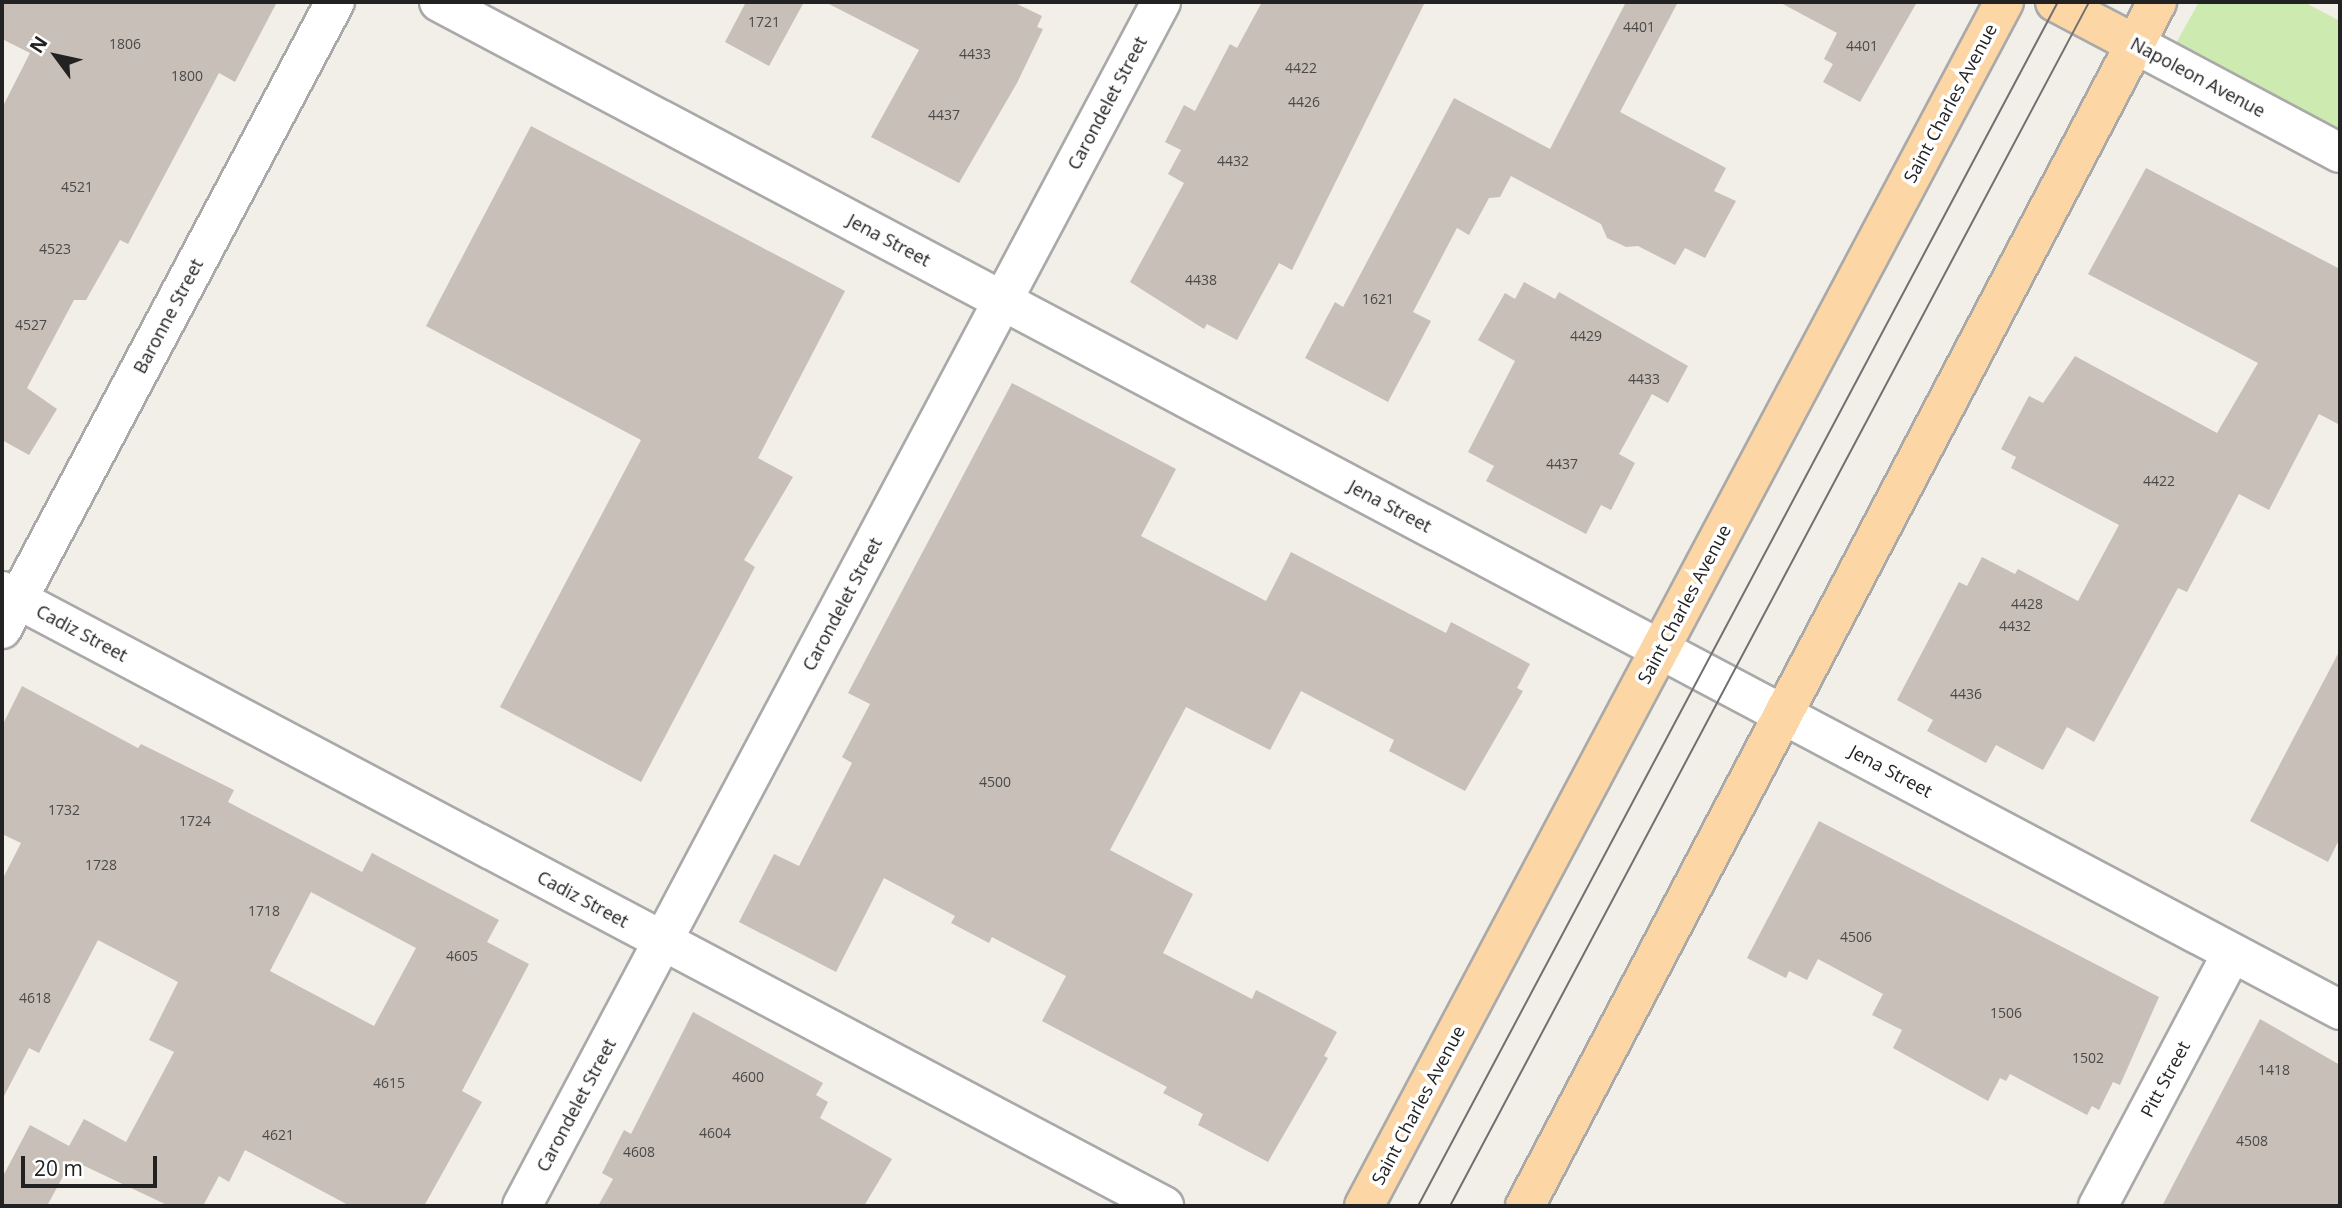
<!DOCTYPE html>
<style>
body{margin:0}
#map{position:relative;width:2342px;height:1208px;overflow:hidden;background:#f2efe9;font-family:"Open Sans",sans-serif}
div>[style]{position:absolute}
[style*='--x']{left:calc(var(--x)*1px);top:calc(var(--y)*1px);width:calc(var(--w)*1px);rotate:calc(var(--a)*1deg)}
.grass>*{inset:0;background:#cdebb0}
.building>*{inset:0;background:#c7bfb8}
.roads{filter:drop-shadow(2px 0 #a9a9a9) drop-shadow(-2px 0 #a9a9a9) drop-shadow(0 2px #a9a9a9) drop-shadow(0 -2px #a9a9a9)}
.minor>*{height:38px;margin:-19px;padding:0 19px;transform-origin:19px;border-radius:19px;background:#fff}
.major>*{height:38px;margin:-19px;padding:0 19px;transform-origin:19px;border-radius:19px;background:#fcd6a4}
.tram>*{height:2px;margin:-1px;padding:0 1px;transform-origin:1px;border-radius:1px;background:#707070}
span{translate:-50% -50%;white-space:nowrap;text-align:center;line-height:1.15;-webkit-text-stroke:7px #fff;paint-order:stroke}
.number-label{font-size:14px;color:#4b4948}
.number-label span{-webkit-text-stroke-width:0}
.street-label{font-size:18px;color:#222}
.frame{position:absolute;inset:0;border:4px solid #222;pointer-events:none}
.north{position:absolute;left:21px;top:21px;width:70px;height:70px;-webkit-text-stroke:5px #fff;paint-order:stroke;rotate:303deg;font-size:19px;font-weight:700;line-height:28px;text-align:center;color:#222}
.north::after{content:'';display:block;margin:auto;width:24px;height:32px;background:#222;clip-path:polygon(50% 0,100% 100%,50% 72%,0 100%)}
.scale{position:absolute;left:21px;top:1156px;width:136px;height:32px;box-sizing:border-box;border:4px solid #222;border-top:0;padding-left:9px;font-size:21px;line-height:24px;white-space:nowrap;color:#222;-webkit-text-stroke:5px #fff;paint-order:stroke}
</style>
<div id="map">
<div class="grass">
<i style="clip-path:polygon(2199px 2px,2304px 2px,2340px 21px,2340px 130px,2176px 43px)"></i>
</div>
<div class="building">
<i style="clip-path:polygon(2px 2px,277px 2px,235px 82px,219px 73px,128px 244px,120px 240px,86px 300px,74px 300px,27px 388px,57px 409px,29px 455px,2px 440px,2px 108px,30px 53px,2px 39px)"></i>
<i style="clip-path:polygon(746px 2px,804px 2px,769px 66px,725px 42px)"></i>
<i style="clip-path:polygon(825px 2px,1013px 2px,1042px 16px,1037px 27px,1043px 29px,1017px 83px,959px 183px,871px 137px,919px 50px)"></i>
<i style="clip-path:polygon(1262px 2px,1425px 2px,1292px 270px,1279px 263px,1237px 340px,1207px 324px,1204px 329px,1130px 282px,1184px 183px,1168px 174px,1181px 150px,1165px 142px,1184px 105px,1195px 111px,1230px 44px,1237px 48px)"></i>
<i style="clip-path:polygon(1626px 2px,1678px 2px,1620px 112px,1726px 168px,1714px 191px,1736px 201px,1705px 258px,1685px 248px,1675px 265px,1638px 246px,1626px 247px,1607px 238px,1601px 224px,1511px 176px,1500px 197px,1489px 198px,1469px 235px,1457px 228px,1413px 312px,1431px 321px,1388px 402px,1305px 358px,1335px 302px,1343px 307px,1454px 98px,1550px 149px)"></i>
<i style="clip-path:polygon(1779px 2px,1917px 2px,1860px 102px,1823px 82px,1833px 64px,1824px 59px,1837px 33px)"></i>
<i style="clip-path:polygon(531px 126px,845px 291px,758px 458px,793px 477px,744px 560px,755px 567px,641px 782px,500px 707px,641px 440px,426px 326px)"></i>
<i style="clip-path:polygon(2146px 168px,2340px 269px,2340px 425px,2319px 414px,2269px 510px,2239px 494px,2187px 592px,2178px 588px,2094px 742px,2067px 727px,2043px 770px,1996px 745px,1986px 763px,1927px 731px,1933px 720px,1897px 700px,1959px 582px,1967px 586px,1982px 557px,2015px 574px,2018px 569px,2078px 601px,2119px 525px,2011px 468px,2016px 457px,2001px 449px,2029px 396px,2043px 403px,2075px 356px,2217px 433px,2258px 363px,2088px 274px)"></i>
<i style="clip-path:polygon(1524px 282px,1555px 299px,1559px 292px,1688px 366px,1668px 403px,1652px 394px,1619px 454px,1635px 463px,1611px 510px,1601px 505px,1586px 534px,1486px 481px,1494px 466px,1468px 452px,1515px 361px,1478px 340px,1505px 293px,1515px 299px)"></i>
<i style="clip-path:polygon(1012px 383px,1176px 469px,1141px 536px,1266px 601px,1291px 552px,1446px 633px,1451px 622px,1530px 664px,1517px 688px,1523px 691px,1465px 791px,1389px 751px,1394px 740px,1301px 691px,1270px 750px,1186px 707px,1110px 850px,1193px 894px,1163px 953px,1252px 999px,1256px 990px,1337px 1032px,1324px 1056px,1328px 1058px,1268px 1162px,1198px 1125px,1203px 1114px,1163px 1093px,1167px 1087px,1042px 1021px,1066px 976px,992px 937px,989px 943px,951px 923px,955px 916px,884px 878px,836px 972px,739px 922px,774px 854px,799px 866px,852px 763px,842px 757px,870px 704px,848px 693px)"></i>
<i style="clip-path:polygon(2340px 650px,2340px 838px,2328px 862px,2250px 821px)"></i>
<i style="clip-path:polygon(evenodd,22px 686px,138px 748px,141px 744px,234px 790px,228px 802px,362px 872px,372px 853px,499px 920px,487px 942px,529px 964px,462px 1091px,482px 1102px,424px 1206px,350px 1206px,245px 1150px,229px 1182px,219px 1176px,203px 1206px,169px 1206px,72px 1160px,47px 1206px,2px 1206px,2px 1178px,30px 1125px,69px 1146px,84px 1119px,126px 1142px,174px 1052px,149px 1040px,178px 982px,98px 940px,39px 1053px,29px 1048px,2px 1100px,2px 880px,21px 843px,2px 834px,2px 726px,22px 686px,311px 892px,416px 948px,374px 1026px,270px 971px,311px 892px)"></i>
<i style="clip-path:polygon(1819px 821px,2159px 997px,2120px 1085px,2113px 1082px,2099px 1110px,2092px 1106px,2087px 1115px,2010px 1074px,2006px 1081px,2000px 1078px,1988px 1101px,1893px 1048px,1902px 1030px,1872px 1015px,1883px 994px,1818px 959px,1807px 980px,1789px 971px,1786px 978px,1747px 958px)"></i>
<i style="clip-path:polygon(693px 1012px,823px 1083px,816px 1095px,828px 1102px,820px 1118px,892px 1159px,864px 1206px,598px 1206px,613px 1179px,602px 1173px,624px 1130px,631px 1134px)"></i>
<i style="clip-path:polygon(2260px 1019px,2340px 1065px,2340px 1206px,2162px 1206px)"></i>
</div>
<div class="roads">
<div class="minor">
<i style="--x:439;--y:2;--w:2152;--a:27.93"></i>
<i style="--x:2135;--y:44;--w:232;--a:28"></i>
<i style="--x:2;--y:591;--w:1315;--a:27.89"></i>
<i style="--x:2;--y:629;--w:710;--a:-62.03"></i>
<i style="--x:522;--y:1206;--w:1363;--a:-62.04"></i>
<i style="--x:2098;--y:1206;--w:286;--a:-62.1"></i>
</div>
<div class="major">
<i style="--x:2055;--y:2;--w:90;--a:27.7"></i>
<i style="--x:1364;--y:1206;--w:1364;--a:-62.01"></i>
<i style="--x:1525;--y:1206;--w:1360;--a:-62.3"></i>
</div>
</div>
<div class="tram">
<i style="--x:1418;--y:1206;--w:1364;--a:-62.01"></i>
<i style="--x:1450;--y:1206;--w:1363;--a:-62.04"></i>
</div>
<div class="number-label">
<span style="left:764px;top:22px">1721</span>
<span style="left:1639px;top:27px">4401</span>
<span style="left:125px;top:44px">1806</span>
<span style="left:1862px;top:46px">4401</span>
<span style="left:975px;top:54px">4433</span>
<span style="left:1301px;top:68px">4422</span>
<span style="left:187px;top:76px">1800</span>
<span style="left:1304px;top:102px">4426</span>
<span style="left:944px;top:115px">4437</span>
<span style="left:1233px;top:161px">4432</span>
<span style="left:77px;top:187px">4521</span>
<span style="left:55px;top:249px">4523</span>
<span style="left:1201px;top:280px">4438</span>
<span style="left:1378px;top:299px">1621</span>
<span style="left:31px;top:325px">4527</span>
<span style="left:1586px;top:336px">4429</span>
<span style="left:1644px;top:379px">4433</span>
<span style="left:1562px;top:464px">4437</span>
<span style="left:2159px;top:481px">4422</span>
<span style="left:2027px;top:604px">4428</span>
<span style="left:2015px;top:626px">4432</span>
<span style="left:1966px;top:694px">4436</span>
<span style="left:995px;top:782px">4500</span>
<span style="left:64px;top:810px">1732</span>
<span style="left:195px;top:821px">1724</span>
<span style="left:101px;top:865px">1728</span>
<span style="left:264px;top:911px">1718</span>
<span style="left:1856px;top:937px">4506</span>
<span style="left:462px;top:956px">4605</span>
<span style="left:35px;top:998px">4618</span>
<span style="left:2006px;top:1013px">1506</span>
<span style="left:2088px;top:1058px">1502</span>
<span style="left:2274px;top:1070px">1418</span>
<span style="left:748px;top:1077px">4600</span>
<span style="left:389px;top:1083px">4615</span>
<span style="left:715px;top:1133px">4604</span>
<span style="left:278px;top:1135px">4621</span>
<span style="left:2252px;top:1141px">4508</span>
<span style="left:639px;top:1152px">4608</span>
</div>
<div class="street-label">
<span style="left:2198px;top:77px;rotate:28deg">Napoleon Avenue</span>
<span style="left:1107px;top:103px;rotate:-62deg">Carondelet Street</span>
<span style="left:1950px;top:103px;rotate:-62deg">Saint Charles Avenue</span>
<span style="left:889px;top:240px;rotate:28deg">Jena Street</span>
<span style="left:168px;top:316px;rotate:-62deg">Baronne Street</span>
<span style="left:1390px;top:506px;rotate:28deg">Jena Street</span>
<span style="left:842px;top:604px;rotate:-62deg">Carondelet Street</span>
<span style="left:1684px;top:604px;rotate:-62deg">Saint Charles Avenue</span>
<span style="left:82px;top:633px;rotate:28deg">Cadiz Street</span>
<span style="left:1891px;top:771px;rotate:28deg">Jena Street</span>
<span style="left:583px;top:899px;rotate:28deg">Cadiz Street</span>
<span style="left:2165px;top:1079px;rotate:-62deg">Pitt Street</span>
<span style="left:576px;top:1105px;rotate:-62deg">Carondelet Street</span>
<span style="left:1418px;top:1105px;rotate:-62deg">Saint Charles Avenue</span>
</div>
<div class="frame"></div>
<div class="north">N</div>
<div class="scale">20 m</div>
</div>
